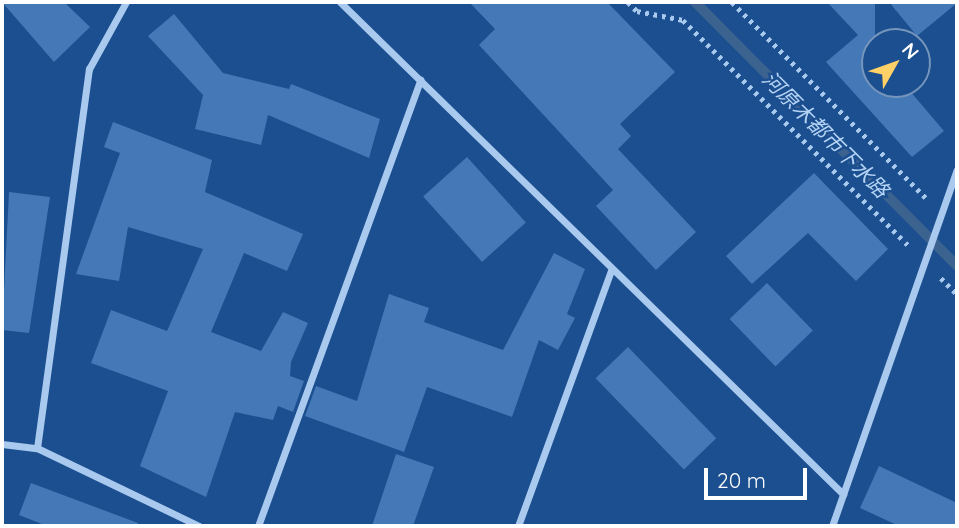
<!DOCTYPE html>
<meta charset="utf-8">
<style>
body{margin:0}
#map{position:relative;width:959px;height:528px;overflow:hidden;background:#1b4f8f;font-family:Quicksand,"Noto Sans JP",sans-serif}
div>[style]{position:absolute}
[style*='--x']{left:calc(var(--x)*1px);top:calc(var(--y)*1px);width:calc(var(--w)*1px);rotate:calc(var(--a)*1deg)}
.stream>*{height:10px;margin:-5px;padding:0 5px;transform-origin:5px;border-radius:5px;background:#3c6290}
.building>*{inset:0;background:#4478b7;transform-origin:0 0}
.path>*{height:4.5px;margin-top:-2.25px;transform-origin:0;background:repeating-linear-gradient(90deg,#a9c9ee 0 3.5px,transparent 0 8.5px)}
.minor>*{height:7px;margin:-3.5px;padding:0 3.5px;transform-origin:3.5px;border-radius:3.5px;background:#a9c9ee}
span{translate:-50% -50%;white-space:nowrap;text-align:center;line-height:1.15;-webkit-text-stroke:5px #1b4f8f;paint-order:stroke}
.water-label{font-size:21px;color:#b5d3f5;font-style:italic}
.frame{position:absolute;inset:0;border:4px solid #fff;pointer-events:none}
.north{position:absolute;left:861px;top:28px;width:70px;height:70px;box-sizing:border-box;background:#1b4f8f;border:2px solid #7695bc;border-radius:50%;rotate:50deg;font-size:19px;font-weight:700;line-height:28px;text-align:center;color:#fff}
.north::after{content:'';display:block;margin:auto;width:24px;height:32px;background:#ffd166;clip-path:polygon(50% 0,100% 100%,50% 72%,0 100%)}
.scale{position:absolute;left:704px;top:468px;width:103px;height:32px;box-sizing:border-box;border:4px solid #fff;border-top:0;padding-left:9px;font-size:21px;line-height:24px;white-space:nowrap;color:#fff;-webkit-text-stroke:5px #1b4f8f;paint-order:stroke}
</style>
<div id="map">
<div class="stream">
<i style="--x:695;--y:2;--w:372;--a:45.2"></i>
</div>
<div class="building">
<i style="clip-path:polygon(2px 2px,64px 2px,90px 27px,54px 62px)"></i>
<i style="clip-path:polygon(469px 2px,607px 2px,675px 72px,620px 124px,631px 136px,618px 149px,696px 232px,656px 270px,596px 206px,613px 190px,479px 45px,495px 29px)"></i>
<i style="clip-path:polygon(827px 2px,875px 2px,875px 84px,904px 84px,944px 131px,912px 157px,826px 62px,858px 35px)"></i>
<i style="clip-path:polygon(889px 2px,957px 2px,957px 3px,917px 36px)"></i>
<i style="clip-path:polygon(174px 14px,223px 73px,289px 89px,291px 84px,380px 119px,369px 158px,268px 115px,261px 145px,195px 129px,203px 95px,148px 36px)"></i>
<i style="clip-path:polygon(113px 122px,212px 160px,205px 192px,303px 234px,287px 271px,244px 253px,211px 332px,261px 351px,283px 312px,308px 323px,291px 362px,290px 376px,304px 381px,293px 412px,278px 406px,273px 420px,235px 412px,206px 497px,140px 466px,168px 391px,91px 363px,111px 310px,167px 331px,203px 249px,128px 227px,119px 281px,76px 274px,120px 153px,104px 147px)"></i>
<i style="left:467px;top:157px;width:88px;height:59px;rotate:48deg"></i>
<i style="clip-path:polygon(814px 173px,888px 249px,856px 281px,808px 233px,752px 284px,726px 256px)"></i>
<i style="clip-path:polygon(9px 192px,50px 197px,29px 333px,2px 330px)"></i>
<i style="clip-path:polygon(554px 253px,585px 269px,567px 314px,575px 318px,558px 350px,539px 340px,512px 417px,427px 387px,404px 452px,305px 416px,316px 386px,357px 401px,389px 294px,429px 308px,424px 322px,503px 350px)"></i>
<i style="left:767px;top:283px;width:66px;height:52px;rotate:46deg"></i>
<i style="left:628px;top:347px;width:127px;height:45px;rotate:46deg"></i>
<i style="clip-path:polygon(396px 454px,434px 467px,413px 526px,372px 526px)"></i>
<i style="clip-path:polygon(879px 466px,957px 503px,957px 526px,899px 526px,860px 508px)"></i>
<i style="clip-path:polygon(31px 483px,138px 523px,138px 526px,47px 526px,19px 515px)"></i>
</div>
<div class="path">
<i style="--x:628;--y:2;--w:13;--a:45"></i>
<i style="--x:637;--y:11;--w:47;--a:11.1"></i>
<i style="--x:683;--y:20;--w:318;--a:45"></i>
<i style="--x:732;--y:2;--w:276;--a:45.3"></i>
<i style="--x:941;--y:278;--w:23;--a:45"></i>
</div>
<div class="minor">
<i style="--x:340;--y:2;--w:704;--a:44.37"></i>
<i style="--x:2;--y:444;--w:35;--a:7"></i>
<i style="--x:37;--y:448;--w:180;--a:25.7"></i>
<i style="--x:37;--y:448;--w:383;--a:-82.2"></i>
<i style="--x:89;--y:69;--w:77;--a:-61.1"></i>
<i style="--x:258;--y:526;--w:475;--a:-70"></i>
<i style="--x:518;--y:526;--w:272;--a:-70"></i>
<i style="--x:832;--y:526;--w:377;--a:-70.7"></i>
</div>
<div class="water-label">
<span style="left:826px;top:134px;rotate:45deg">河原木都市下水路</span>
</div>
<div class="frame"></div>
<div class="north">N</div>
<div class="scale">20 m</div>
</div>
